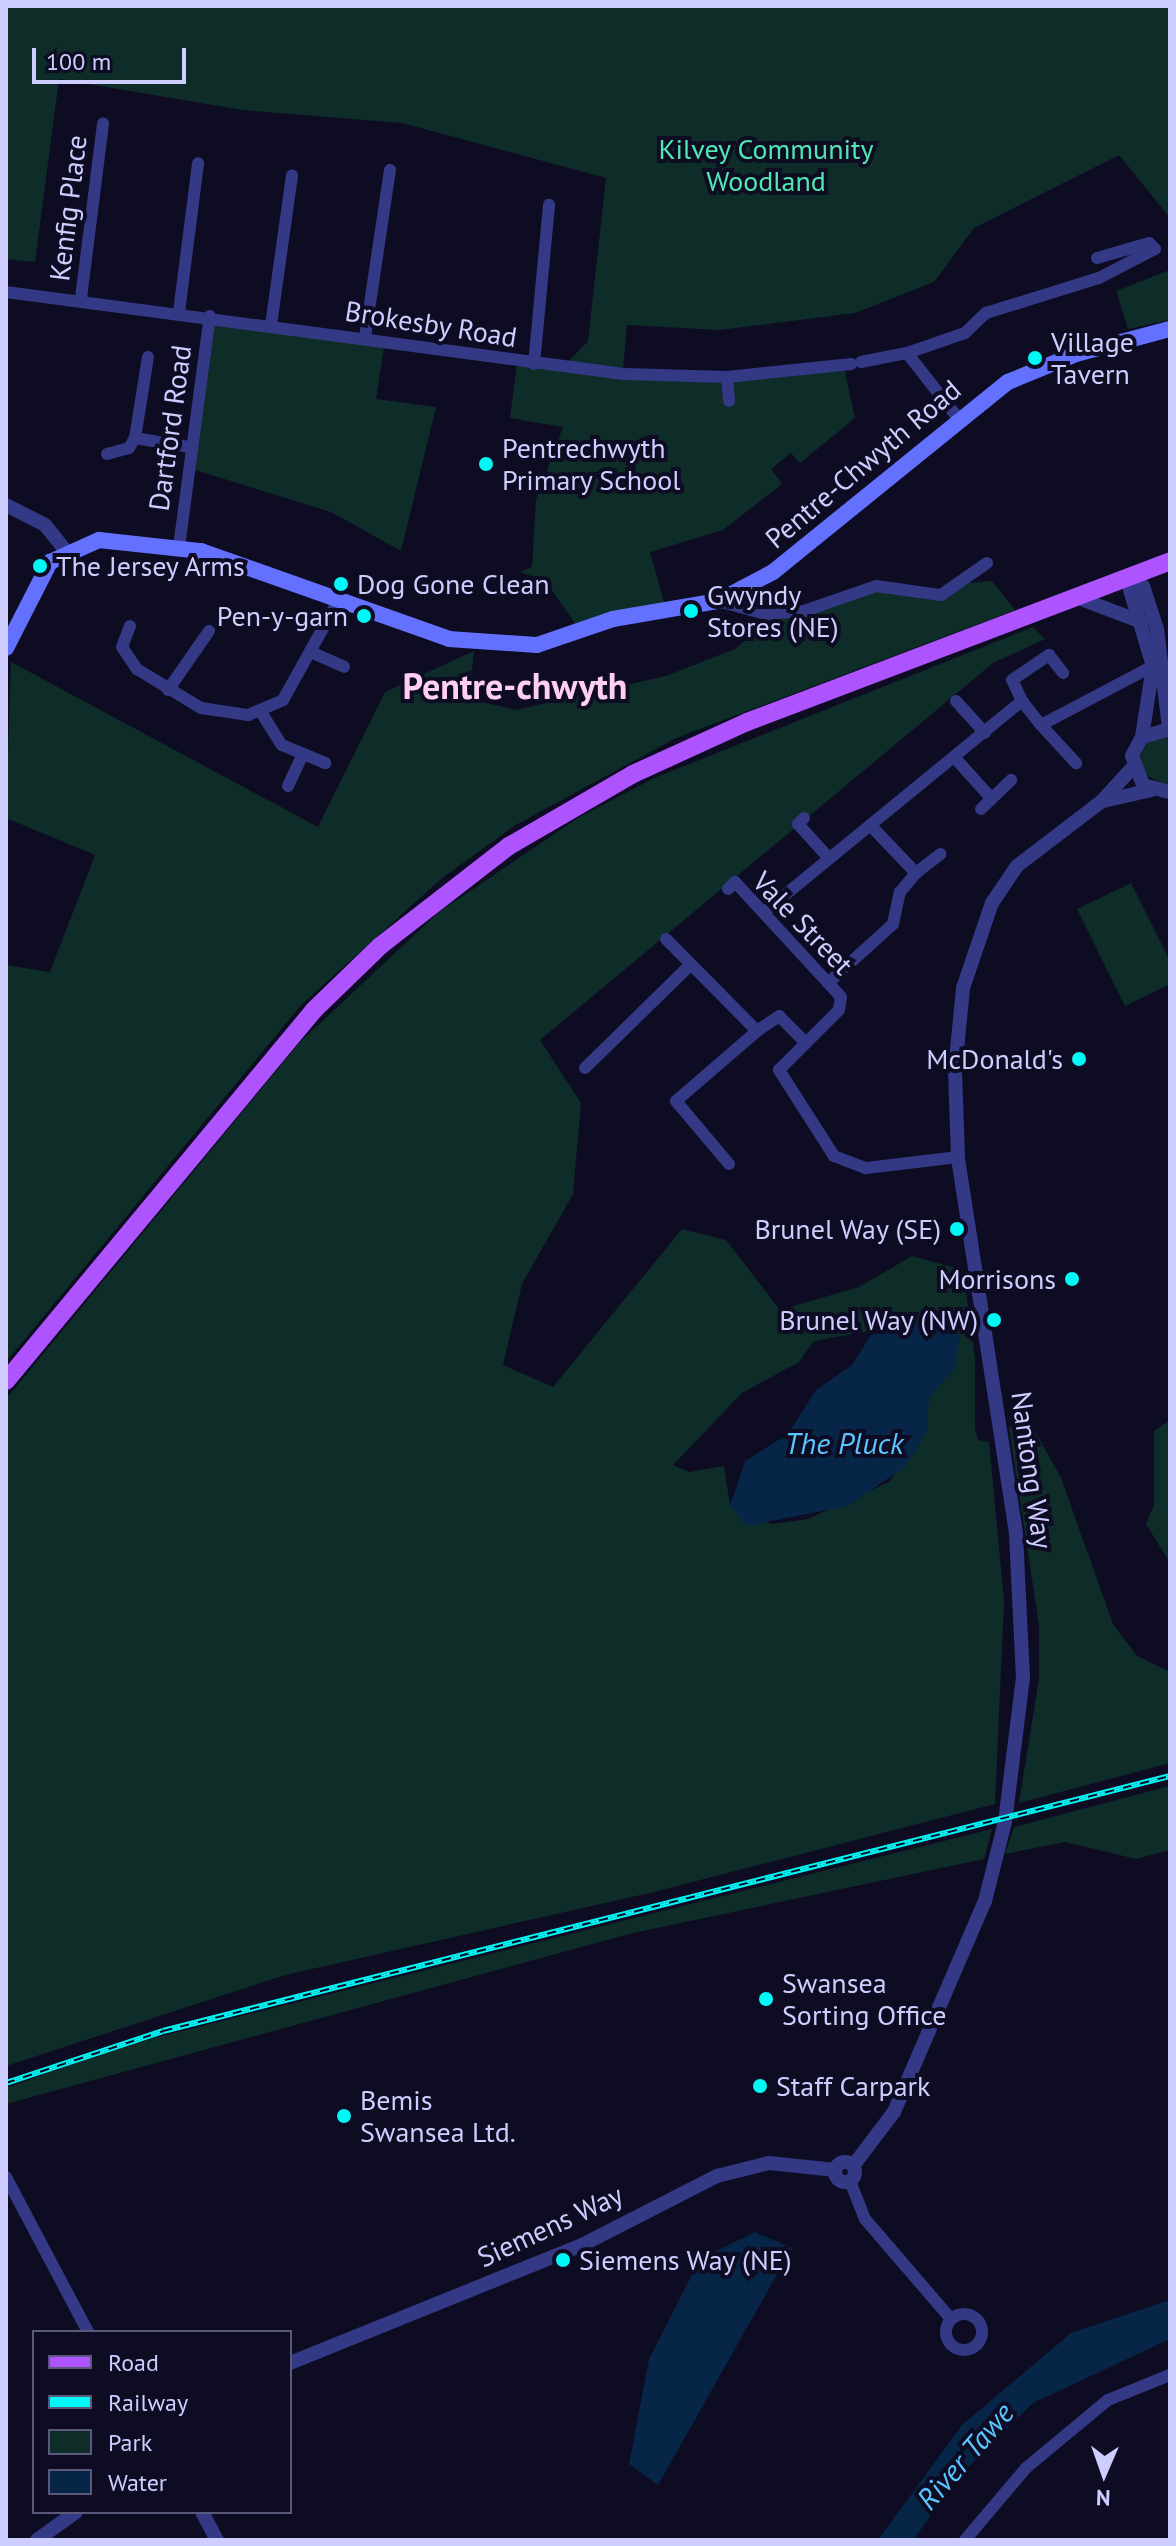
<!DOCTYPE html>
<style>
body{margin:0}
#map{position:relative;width:1176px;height:2546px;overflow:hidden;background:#0d0c23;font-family:"PT Sans",sans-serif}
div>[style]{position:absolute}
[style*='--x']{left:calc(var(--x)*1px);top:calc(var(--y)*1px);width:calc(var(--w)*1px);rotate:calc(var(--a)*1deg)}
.green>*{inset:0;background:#0e2d29}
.water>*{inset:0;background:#072546}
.minor>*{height:12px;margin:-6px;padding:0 6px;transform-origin:6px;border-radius:6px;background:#333985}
.minor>.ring{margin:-6px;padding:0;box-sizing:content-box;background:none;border:12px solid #333985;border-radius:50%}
.tertiary>*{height:14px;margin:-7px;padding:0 7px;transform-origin:7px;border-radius:7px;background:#333985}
.tertiary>.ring{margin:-7px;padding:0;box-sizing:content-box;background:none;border:14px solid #333985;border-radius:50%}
.secondary>*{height:16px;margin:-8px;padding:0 8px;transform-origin:8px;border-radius:8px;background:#6471ff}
.primary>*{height:18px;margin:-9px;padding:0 9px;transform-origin:9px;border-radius:9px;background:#ad54ff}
.rail>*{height:6px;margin-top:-3px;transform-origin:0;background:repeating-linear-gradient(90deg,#0d0c23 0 9px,#00f8f6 0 18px);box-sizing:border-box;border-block:2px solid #00f8f6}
.dots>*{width:22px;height:22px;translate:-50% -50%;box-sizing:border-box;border:4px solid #0d0c23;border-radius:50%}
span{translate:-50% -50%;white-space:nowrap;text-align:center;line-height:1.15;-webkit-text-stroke:8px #0d0c23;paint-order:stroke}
.park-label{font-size:28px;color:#50e8b2}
.street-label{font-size:28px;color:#cecdff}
.poi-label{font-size:28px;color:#cecdff}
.left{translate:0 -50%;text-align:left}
.right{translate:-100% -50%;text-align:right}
.water-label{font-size:30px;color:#5bc5ff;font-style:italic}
.district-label{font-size:36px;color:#ffcff3;font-weight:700}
.frame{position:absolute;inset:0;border:8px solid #cecdff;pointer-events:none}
.legend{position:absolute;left:32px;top:2330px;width:260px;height:184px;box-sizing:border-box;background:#0d0c23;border:2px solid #5a597b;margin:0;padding:10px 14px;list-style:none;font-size:24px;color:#cecdff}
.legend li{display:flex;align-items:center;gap:16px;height:40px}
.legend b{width:40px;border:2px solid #5a597b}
.north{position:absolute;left:1064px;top:2434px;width:80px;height:80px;-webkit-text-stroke:6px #0d0c23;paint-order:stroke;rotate:182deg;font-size:22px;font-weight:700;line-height:32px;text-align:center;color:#cecdff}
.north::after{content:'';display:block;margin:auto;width:28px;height:36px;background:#cecdff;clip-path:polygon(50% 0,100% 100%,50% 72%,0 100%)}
.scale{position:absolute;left:32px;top:48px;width:154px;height:36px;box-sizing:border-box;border:4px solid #cecdff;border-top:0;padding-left:10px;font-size:24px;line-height:28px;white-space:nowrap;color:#cecdff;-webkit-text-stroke:6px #0d0c23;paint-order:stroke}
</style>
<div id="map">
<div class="green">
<i style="clip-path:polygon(6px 6px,1170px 6px,1170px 218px,1119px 155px,974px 228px,934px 282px,855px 313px,719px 330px,627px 325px,623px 370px,567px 363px,588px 341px,606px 178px,402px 123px,242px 110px,59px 79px,35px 262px,6px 259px)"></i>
<i style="clip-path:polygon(1170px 270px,1170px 320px,1128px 329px,1116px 291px)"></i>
<i style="clip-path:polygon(214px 322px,384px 346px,376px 399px,436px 407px,401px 551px,331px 512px,192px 469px)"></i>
<i style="clip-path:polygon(517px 363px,626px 377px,844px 367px,855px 418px,800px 463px,791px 453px,771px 469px,782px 484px,723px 530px,650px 552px,664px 602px,576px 625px,545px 580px,520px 572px,532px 567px,536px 500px,563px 427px,510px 418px)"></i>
<i style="clip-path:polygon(992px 581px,1015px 610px,676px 738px,514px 826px,441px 879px,301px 1005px,6px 1362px,6px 965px,50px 972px,95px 855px,6px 818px,11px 662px,318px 827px,385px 692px,474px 651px,469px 699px,516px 710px,666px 676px,735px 649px,776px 613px,876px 586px,941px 595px,959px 584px)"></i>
<i style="clip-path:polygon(evenodd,1033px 627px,1045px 639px,993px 663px,540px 1040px,581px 1103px,573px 1194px,522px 1284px,503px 1365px,553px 1387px,682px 1229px,726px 1240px,780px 1310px,859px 1287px,912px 1256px,963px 1270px,975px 1359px,975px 1429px,978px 1440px,989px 1442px,1004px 1601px,995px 1804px,654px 1892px,285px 1975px,6px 2066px,6px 1399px,300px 1042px,439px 912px,578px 818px,654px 778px,1033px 627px,920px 1322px,939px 1378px,928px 1397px,927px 1430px,889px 1482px,808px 1519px,772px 1524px,730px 1506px,724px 1466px,689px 1472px,673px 1465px,742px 1393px,799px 1362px,814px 1341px,920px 1322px)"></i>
<i style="clip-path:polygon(1170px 735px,1170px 784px,1165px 785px,1144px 774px,1140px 757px,1148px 741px)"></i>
<i style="clip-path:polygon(1131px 883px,1170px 961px,1170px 984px,1125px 1006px,1077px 909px)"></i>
<i style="clip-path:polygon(1026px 1415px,1061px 1478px,1113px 1624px,1137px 1656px,1170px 1672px,1170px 1763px,1019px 1803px,1039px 1679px,1039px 1625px,1009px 1428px)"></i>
<i style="clip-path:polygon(1170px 1420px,1170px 1563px,1146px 1524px,1154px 1505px,1154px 1431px)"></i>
<i style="clip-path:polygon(1170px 1786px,1170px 1850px,1136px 1859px,1065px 1842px,1005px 1854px,1014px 1827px)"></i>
<i style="clip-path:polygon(992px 1829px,984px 1859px,633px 1933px,6px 2104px,6px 2088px,126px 2045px)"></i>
</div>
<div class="water">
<i style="clip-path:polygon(920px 1322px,960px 1336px,955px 1368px,929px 1397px,927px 1430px,906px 1466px,848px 1506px,746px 1526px,730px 1506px,745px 1461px,788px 1434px,816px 1390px,852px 1365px,871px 1335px)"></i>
<i style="clip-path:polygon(755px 2232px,792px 2248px,658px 2485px,629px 2464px,649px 2359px,700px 2259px)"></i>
<i style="clip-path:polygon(1170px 2300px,1170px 2339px,1033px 2403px,963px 2472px,913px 2540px,878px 2540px,962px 2425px,1071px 2333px)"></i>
</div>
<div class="minor">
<i style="--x:6;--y:292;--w:623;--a:7.56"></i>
<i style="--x:624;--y:374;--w:103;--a:1.7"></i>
<i style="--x:727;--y:377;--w:125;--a:-6"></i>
<i style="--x:81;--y:298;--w:176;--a:-82.8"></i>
<i style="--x:179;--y:312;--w:150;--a:-82.7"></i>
<i style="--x:271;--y:325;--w:151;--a:-82"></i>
<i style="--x:365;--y:337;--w:169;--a:-81.5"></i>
<i style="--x:907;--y:353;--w:61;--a:-19"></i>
<i style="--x:965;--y:333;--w:29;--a:-44"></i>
<i style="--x:986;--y:313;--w:118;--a:-17.2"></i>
<i style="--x:1099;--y:278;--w:63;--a:-27.4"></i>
<i style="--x:1155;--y:249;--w:8;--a:-135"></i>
<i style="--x:1149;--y:243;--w:54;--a:163.9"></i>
<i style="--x:861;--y:362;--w:47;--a:-11.1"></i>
<i style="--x:907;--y:353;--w:83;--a:51.9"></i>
<i style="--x:534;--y:364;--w:160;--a:-84.6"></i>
<i style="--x:727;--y:377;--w:24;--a:85"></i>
<i style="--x:135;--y:438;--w:56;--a:9.3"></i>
<i style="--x:107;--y:454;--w:23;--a:-15"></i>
<i style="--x:129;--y:448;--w:12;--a:-59"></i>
<i style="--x:135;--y:438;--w:82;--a:-80.9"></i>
<i style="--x:179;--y:547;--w:233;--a:-82.4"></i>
<i style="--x:718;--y:601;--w:50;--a:15.2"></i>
<i style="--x:766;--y:614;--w:38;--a:-5"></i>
<i style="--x:804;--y:611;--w:76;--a:-19.1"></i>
<i style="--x:876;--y:586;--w:66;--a:7.9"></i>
<i style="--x:941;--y:595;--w:56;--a:-34.8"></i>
<i style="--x:130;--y:626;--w:22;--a:111"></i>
<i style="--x:122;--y:647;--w:27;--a:56"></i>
<i style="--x:137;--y:669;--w:75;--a:31.4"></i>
<i style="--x:201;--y:708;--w:48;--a:8.5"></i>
<i style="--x:248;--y:715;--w:38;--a:-23"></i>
<i style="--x:283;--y:700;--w:113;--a:-60.9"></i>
<i style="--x:313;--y:653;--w:34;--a:24"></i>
<i style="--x:168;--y:690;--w:72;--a:-55.2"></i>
<i style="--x:956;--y:701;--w:43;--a:47.8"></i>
<i style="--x:1022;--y:701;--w:23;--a:-115"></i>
<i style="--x:1012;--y:680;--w:45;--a:-34"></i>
<i style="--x:1049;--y:655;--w:23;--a:52"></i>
<i style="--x:261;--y:712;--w:39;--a:58"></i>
<i style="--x:282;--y:745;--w:47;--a:22.7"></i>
<i style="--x:1041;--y:725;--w:52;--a:47.4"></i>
<i style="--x:955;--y:758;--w:54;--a:48"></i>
<i style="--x:288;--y:786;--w:33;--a:-65"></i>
<i style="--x:981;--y:809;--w:42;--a:-44"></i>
<i style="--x:804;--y:818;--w:8;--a:135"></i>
<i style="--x:798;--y:824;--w:43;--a:47.8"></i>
<i style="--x:872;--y:827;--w:64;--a:46.3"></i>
<i style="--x:916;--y:873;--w:31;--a:-38"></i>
<i style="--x:728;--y:889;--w:10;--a:-45"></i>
<i style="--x:735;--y:882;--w:156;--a:47.3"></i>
<i style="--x:841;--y:997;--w:13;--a:99"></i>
<i style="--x:839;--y:1010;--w:85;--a:135"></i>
<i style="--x:779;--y:1070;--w:102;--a:57.4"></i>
<i style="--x:834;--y:1156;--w:34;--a:21"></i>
<i style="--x:866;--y:1168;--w:93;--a:-6.8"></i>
<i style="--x:764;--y:912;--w:333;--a:-39.3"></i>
<i style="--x:1022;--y:701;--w:31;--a:52"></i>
<i style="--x:1041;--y:725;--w:127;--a:-27.8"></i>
<i style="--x:666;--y:939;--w:129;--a:45.3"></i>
<i style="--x:757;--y:1031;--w:27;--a:-34"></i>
<i style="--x:779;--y:1016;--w:37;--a:45"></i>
<i style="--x:828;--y:983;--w:88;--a:-42.2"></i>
<i style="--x:893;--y:924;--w:33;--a:-78"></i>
<i style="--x:900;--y:892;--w:25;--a:-50"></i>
<i style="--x:585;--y:1068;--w:147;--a:-44.4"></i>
<i style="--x:729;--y:1164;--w:82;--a:-130.1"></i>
<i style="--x:676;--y:1101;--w:107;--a:-40.8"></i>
<i style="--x:6;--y:2177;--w:175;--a:62.1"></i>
<i style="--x:850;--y:2181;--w:41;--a:68.5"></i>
<i style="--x:865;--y:2219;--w:132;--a:49.3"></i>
<i class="ring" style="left:946px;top:2314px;width:24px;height:24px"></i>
<i style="--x:965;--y:2540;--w:94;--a:-49.7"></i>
<i style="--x:1026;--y:2468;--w:107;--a:-39.7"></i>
<i style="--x:1108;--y:2400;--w:67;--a:-22"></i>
</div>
<div class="tertiary">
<i style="--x:6;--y:505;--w:44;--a:27.1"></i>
<i style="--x:45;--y:525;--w:33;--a:51"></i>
<i style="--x:1081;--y:599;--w:65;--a:20.7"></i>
<i style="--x:1170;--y:729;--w:29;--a:164"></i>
<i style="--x:1142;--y:737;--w:21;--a:118"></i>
<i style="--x:1132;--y:756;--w:31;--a:69"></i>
<i style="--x:1143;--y:785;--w:28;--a:15"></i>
<i style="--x:1142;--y:737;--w:72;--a:-81.2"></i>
<i style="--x:1153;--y:666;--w:79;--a:-106.8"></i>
<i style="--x:1130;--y:590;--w:12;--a:-70"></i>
<i style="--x:1134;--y:579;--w:11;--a:38"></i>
<i style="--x:1143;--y:586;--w:45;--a:72"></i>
<i style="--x:1157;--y:629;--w:100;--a:83.1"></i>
<i style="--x:1103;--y:801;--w:50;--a:-12.7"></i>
<i class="ring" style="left:835px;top:2162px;width:6px;height:6px"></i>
<i style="--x:853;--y:2166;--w:68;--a:-52.8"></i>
<i style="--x:894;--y:2112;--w:230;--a:-66.7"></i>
<i style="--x:985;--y:1901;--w:81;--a:-75.8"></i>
<i style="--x:1005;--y:1822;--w:145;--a:-82.9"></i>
<i style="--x:1023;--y:1678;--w:145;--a:-92.8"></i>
<i style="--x:1016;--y:1533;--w:380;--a:-98.8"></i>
<i style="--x:958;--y:1157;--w:87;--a:-92"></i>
<i style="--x:955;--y:1070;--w:82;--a:-84.4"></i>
<i style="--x:963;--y:988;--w:90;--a:-71.2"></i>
<i style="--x:992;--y:903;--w:45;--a:-56"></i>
<i style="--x:1017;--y:866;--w:107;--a:-37.4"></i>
<i style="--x:1102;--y:801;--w:46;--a:-47.6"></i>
<i style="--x:290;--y:2363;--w:315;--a:-22"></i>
<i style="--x:582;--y:2245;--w:152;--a:-27.1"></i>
<i style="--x:717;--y:2176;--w:54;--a:-14"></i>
<i style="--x:769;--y:2163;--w:67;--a:6"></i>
<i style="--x:202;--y:2512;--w:32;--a:62"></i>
<i style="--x:37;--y:2540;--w:48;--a:-35.7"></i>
</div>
<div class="secondary">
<i style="--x:6;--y:648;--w:97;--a:-62.9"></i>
<i style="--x:50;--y:562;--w:54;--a:-24.2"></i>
<i style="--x:99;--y:540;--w:103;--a:6.2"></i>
<i style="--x:201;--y:551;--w:263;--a:19.5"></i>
<i style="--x:449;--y:639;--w:88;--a:3.9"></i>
<i style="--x:537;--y:645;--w:80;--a:-18.9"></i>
<i style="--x:613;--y:619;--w:107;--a:-9.7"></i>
<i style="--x:718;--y:601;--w:62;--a:-27.8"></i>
<i style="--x:773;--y:572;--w:302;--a:-39"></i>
<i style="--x:1008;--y:382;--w:74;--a:-22.4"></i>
<i style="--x:1076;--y:354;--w:97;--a:-14.9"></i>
</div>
<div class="primary">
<i style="--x:6;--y:1381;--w:482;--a:-50.3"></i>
<i style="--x:314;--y:1010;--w:92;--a:-44.1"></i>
<i style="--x:380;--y:946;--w:163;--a:-37.8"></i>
<i style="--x:509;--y:846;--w:143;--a:-30.1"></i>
<i style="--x:633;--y:774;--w:125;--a:-24.5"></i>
<i style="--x:747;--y:722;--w:453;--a:-20.8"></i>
</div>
<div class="rail">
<i style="--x:6;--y:2083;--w:165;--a:-18.3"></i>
<i style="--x:163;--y:2031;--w:1039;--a:-14.21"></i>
</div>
<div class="dots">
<i style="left:1035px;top:358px;background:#00f8f6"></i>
<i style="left:486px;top:464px;background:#00f8f6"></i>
<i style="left:40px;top:566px;background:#00f8f6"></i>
<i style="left:341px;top:584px;background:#00f8f6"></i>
<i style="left:691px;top:611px;background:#00f8f6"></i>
<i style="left:364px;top:616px;background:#00f8f6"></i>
<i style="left:1079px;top:1059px;background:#00f8f6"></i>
<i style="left:957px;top:1229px;background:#00f8f6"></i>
<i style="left:1072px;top:1279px;background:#00f8f6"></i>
<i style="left:994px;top:1320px;background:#00f8f6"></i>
<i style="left:766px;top:1999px;background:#00f8f6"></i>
<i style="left:760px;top:2086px;background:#00f8f6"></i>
<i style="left:344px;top:2116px;background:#00f8f6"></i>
<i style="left:563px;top:2260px;background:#00f8f6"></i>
</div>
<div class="park-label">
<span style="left:766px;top:165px">Kilvey Community<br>Woodland</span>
</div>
<div class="street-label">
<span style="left:68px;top:208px;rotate:-83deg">Kenfig Place</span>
<span style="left:431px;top:324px;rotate:9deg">Brokesby Road</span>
<span style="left:170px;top:428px;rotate:-82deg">Dartford Road</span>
<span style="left:863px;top:464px;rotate:-40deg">Pentre-Chwyth Road</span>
<span style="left:803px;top:923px;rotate:46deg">Vale Street</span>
<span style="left:1032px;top:1470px;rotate:82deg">Nantong Way</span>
<span style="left:550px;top:2226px;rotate:-25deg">Siemens Way</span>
</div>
<div class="poi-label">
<span class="left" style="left:1051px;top:358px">Village<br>Tavern</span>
<span class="left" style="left:502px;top:464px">Pentrechwyth<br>Primary School</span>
<span class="left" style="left:56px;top:566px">The Jersey Arms</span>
<span class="left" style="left:357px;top:584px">Dog Gone Clean</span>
<span class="left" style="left:707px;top:611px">Gwyndy<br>Stores (NE)</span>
<span class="right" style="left:348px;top:616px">Pen-y-garn</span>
<span class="right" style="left:1063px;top:1059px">McDonald's</span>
<span class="right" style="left:941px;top:1229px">Brunel Way (SE)</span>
<span class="right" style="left:1056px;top:1279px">Morrisons</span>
<span class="right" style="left:978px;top:1320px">Brunel Way (NW)</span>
<span class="left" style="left:782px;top:1999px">Swansea<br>Sorting Office</span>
<span class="left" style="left:776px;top:2086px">Staff Carpark</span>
<span class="left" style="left:360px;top:2116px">Bemis<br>Swansea Ltd.</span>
<span class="left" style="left:579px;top:2260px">Siemens Way (NE)</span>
</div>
<div class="water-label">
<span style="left:844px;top:1443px">The Pluck</span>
<span style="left:965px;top:2456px;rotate:-49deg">River Tawe</span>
</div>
<div class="district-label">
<span style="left:515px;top:686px">Pentre-chwyth</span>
</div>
<div class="frame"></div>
<ul class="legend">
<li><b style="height:10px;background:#ad54ff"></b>Road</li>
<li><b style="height:10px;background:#00f8f6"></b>Railway</li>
<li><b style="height:22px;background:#0e2d29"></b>Park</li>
<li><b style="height:22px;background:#072546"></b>Water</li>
</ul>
<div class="north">N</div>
<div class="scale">100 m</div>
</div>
